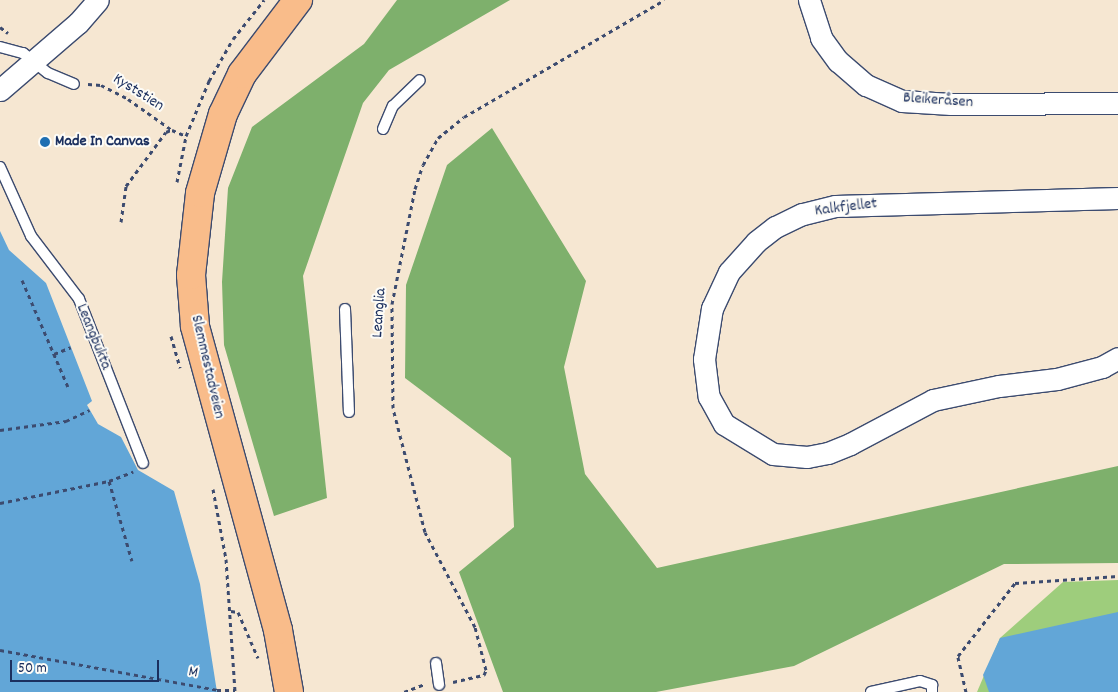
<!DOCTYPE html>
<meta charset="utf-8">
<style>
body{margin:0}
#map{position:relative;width:1118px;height:692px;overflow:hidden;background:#f6e7d2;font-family:Dekko,sans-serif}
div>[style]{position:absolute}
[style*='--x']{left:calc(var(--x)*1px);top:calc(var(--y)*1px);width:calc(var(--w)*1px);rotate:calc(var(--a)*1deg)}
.green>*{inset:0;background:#9ecd7c}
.forest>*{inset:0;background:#7eb06c}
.water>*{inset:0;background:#62a6d7}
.path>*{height:3px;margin-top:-1.5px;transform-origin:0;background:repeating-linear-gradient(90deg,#3c4b6f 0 4px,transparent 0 8px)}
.roads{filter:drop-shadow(1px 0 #3c4b6f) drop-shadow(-1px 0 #3c4b6f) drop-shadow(0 1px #3c4b6f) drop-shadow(0 -1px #3c4b6f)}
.lane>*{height:10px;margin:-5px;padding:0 5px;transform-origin:5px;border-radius:5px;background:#fff}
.street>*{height:21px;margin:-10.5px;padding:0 10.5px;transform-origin:10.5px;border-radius:10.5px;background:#fff}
.primary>*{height:28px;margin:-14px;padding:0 14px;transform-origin:14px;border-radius:14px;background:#f9bc8a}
.dots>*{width:14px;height:14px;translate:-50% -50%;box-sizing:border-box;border:2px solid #fdfcf7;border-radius:50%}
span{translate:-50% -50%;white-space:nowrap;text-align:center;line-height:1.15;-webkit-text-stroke:4px #fdfcf7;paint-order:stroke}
.street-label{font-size:16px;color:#1b2f5e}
.poi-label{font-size:16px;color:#1b2f5e;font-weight:700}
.left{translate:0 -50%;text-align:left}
.scale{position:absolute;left:10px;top:660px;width:149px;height:22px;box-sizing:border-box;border:2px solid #1b2f5e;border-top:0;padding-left:6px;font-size:15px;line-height:18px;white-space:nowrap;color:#1b2f5e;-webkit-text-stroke:4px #fdfcf7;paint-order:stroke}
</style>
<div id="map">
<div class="green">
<i style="clip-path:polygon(1118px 580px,1118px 692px,977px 692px,1000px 638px,1063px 582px)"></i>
</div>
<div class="forest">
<i style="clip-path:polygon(397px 0,510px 0,389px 70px,363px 103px,303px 276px,327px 498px,274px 516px,224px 345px,222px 282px,228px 188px,252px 127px,364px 44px)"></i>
<i style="clip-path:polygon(492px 128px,586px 281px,564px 367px,585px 474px,657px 568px,1118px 466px,1118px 563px,1004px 564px,794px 666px,656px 692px,503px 692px,459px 572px,514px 527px,511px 458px,405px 378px,406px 285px,447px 165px)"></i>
</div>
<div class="water">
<i style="clip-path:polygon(0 231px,9px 250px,46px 283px,92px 401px,87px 405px,98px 424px,121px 437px,138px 470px,174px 491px,200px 584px,217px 692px,0 692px)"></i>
<i style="clip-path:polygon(1118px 612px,1118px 692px,989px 692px,983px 675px,1000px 638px)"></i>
</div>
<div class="path">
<i style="--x:0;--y:27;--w:10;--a:37"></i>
<i style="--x:88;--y:84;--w:13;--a:4"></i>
<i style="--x:101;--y:85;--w:30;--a:27"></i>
<i style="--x:128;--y:99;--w:54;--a:35.2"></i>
<i style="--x:172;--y:130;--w:15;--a:23"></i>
<i style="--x:177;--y:182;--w:47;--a:-78.9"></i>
<i style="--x:186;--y:136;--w:60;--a:-67.3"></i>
<i style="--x:209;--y:81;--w:48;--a:-60.3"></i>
<i style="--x:233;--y:39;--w:50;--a:-51.5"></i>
<i style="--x:121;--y:222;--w:36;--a:-82"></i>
<i style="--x:126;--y:186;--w:67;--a:-53.5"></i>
<i style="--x:166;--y:132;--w:5;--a:-22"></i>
<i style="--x:22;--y:280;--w:116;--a:66.7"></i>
<i style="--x:171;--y:336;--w:33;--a:74"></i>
<i style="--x:54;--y:354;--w:18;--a:-22"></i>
<i style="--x:0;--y:430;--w:67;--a:-7.8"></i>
<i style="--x:66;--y:421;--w:26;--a:-25"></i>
<i style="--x:109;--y:481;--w:83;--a:74"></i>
<i style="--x:213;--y:489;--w:71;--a:79.5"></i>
<i style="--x:226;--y:559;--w:133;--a:86.1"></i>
<i style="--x:0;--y:503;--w:111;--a:-11.4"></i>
<i style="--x:109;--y:481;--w:26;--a:-21"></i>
<i style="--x:231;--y:611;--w:7;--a:8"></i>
<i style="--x:238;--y:612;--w:50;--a:66.5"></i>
<i style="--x:0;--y:650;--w:221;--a:10.4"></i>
<i style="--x:217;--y:690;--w:18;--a:0"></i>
<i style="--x:453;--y:682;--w:32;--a:-13"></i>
<i style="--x:484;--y:675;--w:5;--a:-68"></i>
<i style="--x:486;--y:670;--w:44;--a:-104.3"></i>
<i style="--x:475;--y:627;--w:107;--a:-117.8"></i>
<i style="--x:425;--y:532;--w:128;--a:-104.5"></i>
<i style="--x:393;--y:408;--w:104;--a:-90.6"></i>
<i style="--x:392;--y:304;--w:117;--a:-78.7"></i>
<i style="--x:415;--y:189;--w:25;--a:-72"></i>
<i style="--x:423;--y:165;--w:31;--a:-61"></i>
<i style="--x:438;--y:138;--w:33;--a:-39"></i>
<i style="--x:464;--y:117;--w:232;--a:-30.3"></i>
<i style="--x:404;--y:692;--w:22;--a:-21"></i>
<i style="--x:966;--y:692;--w:37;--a:-103"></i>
<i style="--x:958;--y:656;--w:93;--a:-52"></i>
<i style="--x:1015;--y:583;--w:103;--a:-3.9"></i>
</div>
<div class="roads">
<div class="lane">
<i style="--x:0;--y:47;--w:24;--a:15"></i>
<i style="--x:23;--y:53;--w:32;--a:39"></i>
<i style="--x:48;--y:73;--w:28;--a:23"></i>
<i style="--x:383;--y:129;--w:25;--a:-67"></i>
<i style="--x:393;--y:106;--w:37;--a:-44"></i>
<i style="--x:0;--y:167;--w:76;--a:65.8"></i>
<i style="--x:31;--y:236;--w:79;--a:52.7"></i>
<i style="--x:79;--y:299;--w:176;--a:68.7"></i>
<i style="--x:345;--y:309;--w:103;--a:87.8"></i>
<i style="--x:436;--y:663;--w:22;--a:82"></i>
<i style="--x:871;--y:692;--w:50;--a:-12.7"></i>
<i style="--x:920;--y:681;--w:13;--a:18"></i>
<i style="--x:932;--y:685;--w:7;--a:90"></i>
</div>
<div class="street">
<i style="--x:809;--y:0;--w:40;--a:72"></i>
<i style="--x:821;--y:38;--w:29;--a:54"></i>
<i style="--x:838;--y:61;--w:37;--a:41"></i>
<i style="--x:866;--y:85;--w:39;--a:24"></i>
<i style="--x:902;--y:101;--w:49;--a:3.5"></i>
<i style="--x:951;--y:104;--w:167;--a:-0.3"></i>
<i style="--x:0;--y:90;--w:103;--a:-40.7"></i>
<i style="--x:78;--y:23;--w:30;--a:-49"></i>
<i style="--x:1118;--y:198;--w:283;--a:178.4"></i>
<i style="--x:835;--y:206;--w:34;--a:166"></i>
<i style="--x:802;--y:214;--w:30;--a:154"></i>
<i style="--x:775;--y:227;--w:24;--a:142"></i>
<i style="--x:756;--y:242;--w:40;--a:132"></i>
<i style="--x:729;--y:272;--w:40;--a:115"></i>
<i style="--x:712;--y:308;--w:52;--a:98.9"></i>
<i style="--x:704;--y:359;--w:38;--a:83"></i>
<i style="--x:709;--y:397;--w:31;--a:61"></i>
<i style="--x:724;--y:424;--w:57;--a:31.5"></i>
<i style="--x:773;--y:454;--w:34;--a:5"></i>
<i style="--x:807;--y:457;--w:21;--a:-11"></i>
<i style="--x:828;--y:453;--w:24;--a:-22"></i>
<i style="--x:850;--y:444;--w:94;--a:-27.9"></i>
<i style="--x:933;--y:400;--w:67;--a:-12"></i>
<i style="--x:999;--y:386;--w:58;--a:-6.9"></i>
<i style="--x:1057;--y:379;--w:47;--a:-14.9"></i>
<i style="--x:1102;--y:367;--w:18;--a:-29"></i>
</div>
<div class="primary">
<i style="--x:289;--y:692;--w:63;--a:-100.1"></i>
<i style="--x:278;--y:630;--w:315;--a:-105.3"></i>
<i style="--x:195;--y:326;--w:51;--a:-94.5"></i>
<i style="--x:191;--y:275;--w:82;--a:-83.7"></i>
<i style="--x:200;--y:193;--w:82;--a:-73.8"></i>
<i style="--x:223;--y:114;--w:44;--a:-64.6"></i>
<i style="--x:242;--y:74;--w:93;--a:-52.9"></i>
</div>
</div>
<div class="dots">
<i style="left:45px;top:142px;background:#1f6fb2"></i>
</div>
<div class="street-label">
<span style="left:138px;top:93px;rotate:32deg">Kyststien</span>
<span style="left:938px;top:101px;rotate:4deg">Bleikeråsen</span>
<span style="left:846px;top:208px;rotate:-7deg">Kalkfjellet</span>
<span style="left:380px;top:313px;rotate:-86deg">Leanglia</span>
<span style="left:93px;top:337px;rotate:68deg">Leangbukta</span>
<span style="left:207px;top:367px;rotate:77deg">Slemmestadveien</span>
<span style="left:193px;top:673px;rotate:10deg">M</span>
</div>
<div class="poi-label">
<span class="left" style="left:55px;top:142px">Made In Canvas</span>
</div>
<div class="scale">50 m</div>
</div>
